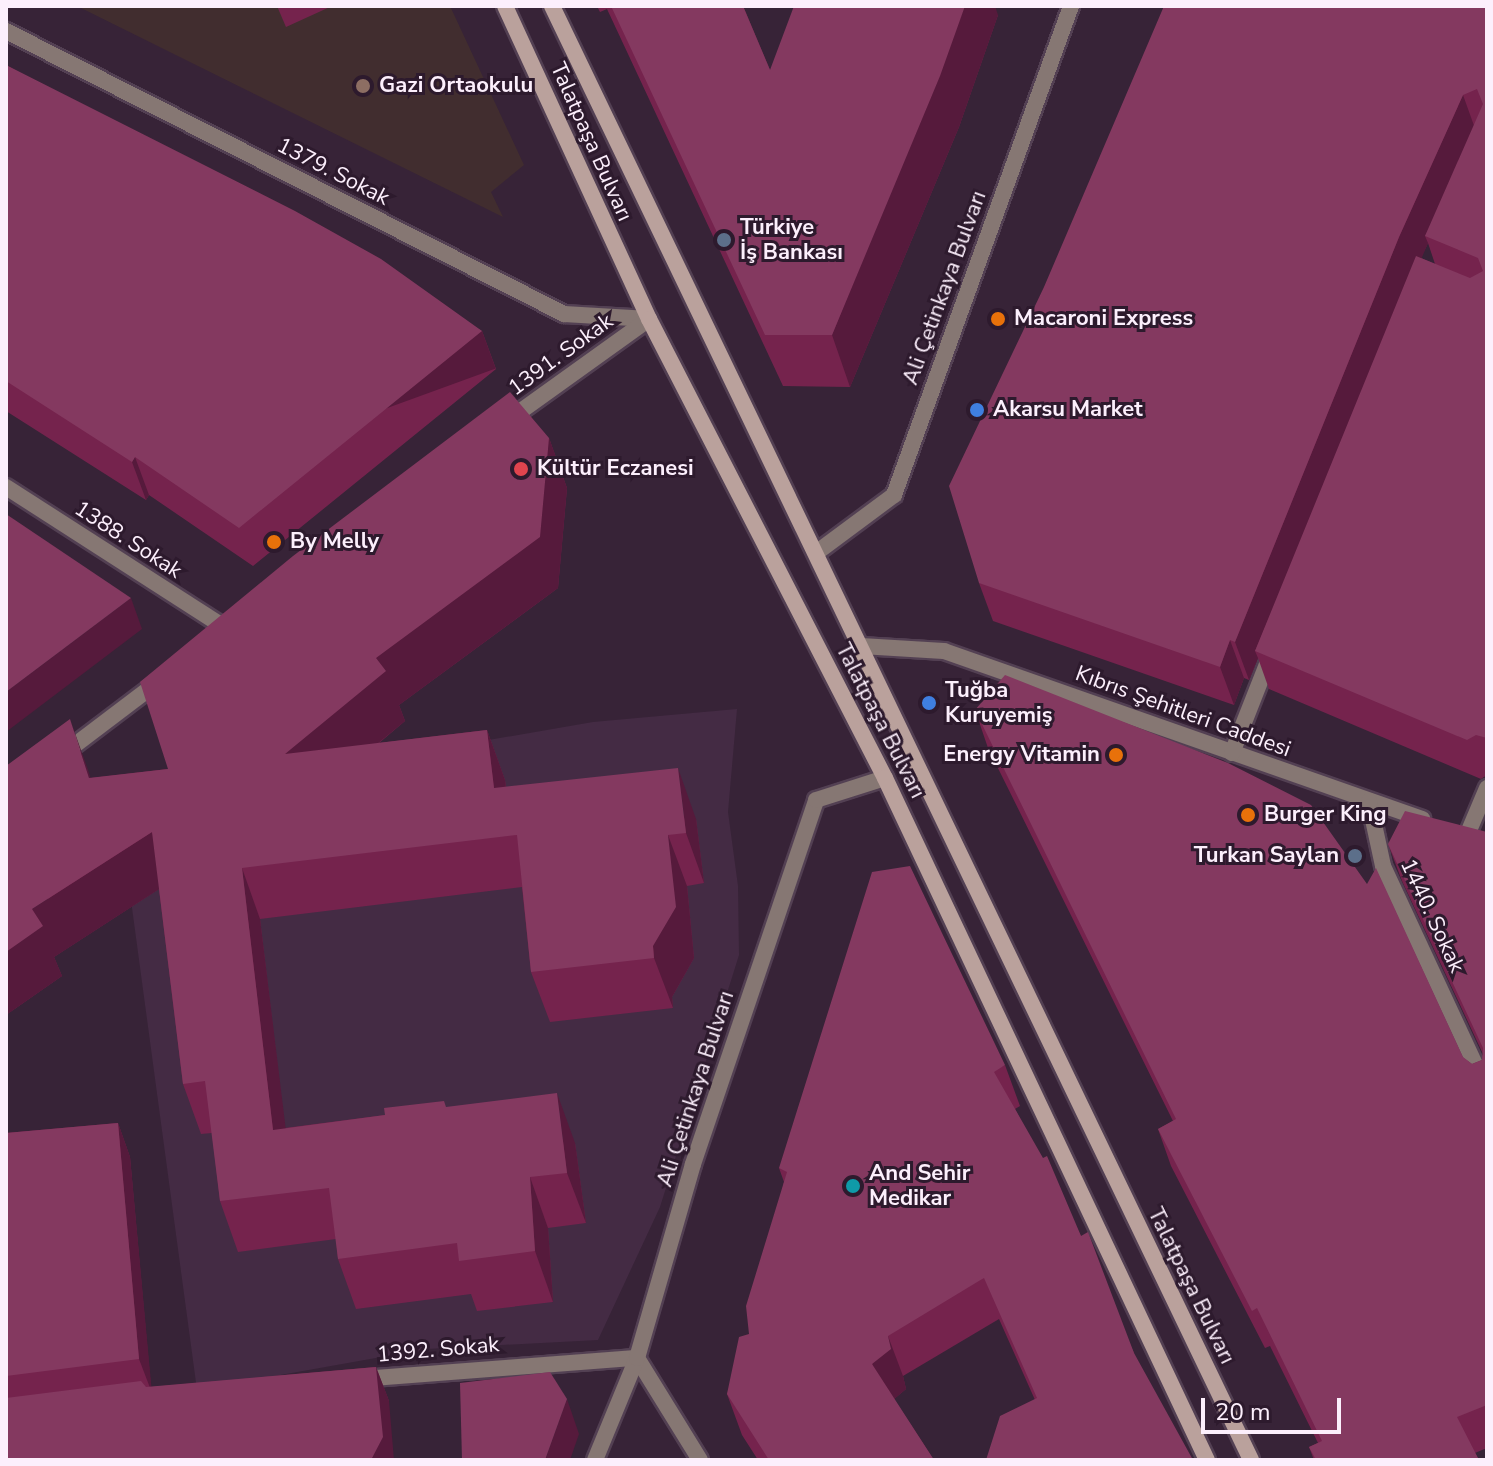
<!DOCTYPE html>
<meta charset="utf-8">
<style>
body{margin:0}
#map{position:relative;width:1493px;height:1466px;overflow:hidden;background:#372337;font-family:"Nunito Sans",sans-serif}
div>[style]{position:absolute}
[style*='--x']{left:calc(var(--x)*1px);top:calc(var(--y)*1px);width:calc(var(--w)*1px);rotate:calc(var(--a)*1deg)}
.built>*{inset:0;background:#442b44}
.education>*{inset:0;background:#412d2f}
.roads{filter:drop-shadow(2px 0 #534053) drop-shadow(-2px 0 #534053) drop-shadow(0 2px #534053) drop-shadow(0 -2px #534053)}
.pedestrian>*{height:16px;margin:-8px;padding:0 8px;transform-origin:8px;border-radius:8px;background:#867773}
.minor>*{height:16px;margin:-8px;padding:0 8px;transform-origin:8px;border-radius:8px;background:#867773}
.secondary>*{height:16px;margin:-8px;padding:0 8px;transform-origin:8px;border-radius:8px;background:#baa19c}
.wall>*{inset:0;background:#75234d}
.shaded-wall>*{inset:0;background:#561a3c;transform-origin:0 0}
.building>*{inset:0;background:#843960}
.dots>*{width:22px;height:22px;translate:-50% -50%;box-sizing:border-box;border:4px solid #2d1a2d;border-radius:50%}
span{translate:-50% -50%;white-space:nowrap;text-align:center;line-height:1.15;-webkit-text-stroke:6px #2d1a2d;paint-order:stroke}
.poi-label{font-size:22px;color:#fceffc;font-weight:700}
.left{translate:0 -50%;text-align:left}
.right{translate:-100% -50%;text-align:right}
.street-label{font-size:22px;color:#fceffc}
.frame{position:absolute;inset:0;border:8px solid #fceffc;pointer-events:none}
.scale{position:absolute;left:1201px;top:1398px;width:140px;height:36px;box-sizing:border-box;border:4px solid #fceffc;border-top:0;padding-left:10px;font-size:24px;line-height:28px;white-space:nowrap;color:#fceffc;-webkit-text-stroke:6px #2d1a2d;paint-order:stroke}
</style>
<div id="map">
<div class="built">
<i style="clip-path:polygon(737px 709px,728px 812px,738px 886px,739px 955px,660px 1207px,598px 1340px,426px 1349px,197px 1390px,118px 804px,593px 722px)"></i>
</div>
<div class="education">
<i style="clip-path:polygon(77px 6px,450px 6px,524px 165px,491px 192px,503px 217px)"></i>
</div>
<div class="roads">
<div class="pedestrian">
<i style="--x:6;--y:31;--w:626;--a:26.89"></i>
<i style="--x:564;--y:314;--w:85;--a:3.4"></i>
<i style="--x:816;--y:553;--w:97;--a:-36.6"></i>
<i style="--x:894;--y:495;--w:520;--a:-70.1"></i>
<i style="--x:861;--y:646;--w:83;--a:3.4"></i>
<i style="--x:944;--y:651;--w:507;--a:19.36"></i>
<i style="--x:1232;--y:753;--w:106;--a:-68.5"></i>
<i style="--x:1369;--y:801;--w:66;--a:77.8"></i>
<i style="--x:1383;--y:866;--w:247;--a:65.1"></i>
<i style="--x:1468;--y:833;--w:49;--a:-67.1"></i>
</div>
<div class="minor">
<i style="--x:507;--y:421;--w:175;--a:-35.7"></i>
<i style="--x:6;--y:487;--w:263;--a:32.7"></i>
<i style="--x:63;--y:754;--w:121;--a:-37.2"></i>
<i style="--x:361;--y:1379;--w:277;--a:-4.4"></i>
<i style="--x:637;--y:1358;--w:120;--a:58.3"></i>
<i style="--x:595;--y:1460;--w:110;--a:-67.6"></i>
<i style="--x:637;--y:1358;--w:202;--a:-73.9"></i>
<i style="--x:693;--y:1164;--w:384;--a:-71.3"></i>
<i style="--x:816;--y:800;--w:72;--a:-17.7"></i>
</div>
<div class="secondary">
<i style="--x:505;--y:6;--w:345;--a:65.3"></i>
<i style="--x:649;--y:319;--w:516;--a:62.79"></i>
<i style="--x:885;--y:778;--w:754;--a:64.73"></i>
<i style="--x:552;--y:6;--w:1613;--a:64.32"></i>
</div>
</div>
<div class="wall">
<i style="clip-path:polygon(277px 6px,332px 6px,286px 27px)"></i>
<i style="clip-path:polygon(597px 6px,743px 6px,770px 70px,998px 15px,959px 127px,850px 387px,783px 386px,607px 9px,600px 12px)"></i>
<i style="clip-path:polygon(evenodd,1487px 6px,1487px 775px,1481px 779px,1269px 689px,1258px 658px,1249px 680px,1244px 678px,1234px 705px,993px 621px,979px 583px,1487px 6px,1428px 243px,1435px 264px,1421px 258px,1428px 243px)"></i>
<i style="clip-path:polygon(6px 65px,482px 331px,496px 369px,253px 566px,149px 495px,146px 500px,6px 411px)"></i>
<i style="clip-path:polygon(549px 438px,567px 488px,558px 588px,399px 705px,405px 721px,379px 743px,487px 730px,505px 780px,506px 787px,696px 819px,704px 883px,687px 886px,694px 958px,672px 997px,673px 1008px,550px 1022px,531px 972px,522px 887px,260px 919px,285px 1128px,447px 1107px,575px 1143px,586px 1223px,548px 1228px,553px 1302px,477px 1311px,471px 1294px,356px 1309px,338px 1259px,336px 1239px,238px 1252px,220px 1201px,212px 1133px,201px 1134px,183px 1084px,159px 889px,54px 957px,62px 976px,6px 1015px,91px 778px,168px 769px)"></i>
<i style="clip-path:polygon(975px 710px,1472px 1064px,1482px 1060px,1483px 1054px,1402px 881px,1388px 844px,1487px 832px,1487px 1448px,1475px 1453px,1479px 1460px,1314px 1460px,1309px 1447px,1318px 1443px,1270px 1346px,1265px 1348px,1171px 1166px,1158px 1129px,1173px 1121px,988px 748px)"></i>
<i style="clip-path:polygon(1005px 1065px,1020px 1106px,1015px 1109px,1081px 1236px,1134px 1353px,1035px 1400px,999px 1319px,903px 1376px,906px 1389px,894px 1399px,934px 1460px,758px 1460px,742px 1435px,727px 1394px,749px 1334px,784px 1182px,779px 1168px)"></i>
<i style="clip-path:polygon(118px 1123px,130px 1157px,151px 1387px,376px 1367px,389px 1401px,6px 1460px,6px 1133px)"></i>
</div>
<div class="shaded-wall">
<i style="clip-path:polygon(965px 6px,995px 6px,998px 15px,959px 127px,850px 387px,832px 335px)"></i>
<i style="clip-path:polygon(1463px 95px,1477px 134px,1425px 236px,1428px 243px,1255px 651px,1258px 658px,1249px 680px,1235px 642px,1399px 237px)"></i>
<i style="left:482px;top:331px;width:40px;height:313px;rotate:70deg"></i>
<i style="clip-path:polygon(549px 438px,567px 488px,558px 588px,399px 705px,405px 721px,303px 805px,285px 754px,376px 658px)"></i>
<i style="clip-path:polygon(135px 457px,149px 495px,146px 500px,132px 462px)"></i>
<i style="clip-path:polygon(131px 598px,142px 629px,6px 732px,6px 692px)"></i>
<i style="clip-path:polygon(1230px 640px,1244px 678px,1234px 705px,1220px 667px)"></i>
<i style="clip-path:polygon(70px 719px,88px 770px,107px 829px,89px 778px)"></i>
<i style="clip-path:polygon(487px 730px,505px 780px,512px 835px,494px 788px)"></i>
<i style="clip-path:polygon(678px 768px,696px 819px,704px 883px,686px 833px)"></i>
<i style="clip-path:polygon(152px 832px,170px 882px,54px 957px,62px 976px,6px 1015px,6px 952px,32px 909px)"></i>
<i style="clip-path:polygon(668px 835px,687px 886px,694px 958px,672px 997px,673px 1008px,654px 958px,653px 946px)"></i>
<i style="clip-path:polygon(242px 868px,260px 919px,292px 1180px,273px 1130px)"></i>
<i style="clip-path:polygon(557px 1093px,575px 1143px,586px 1223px,567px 1173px)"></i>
<i style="clip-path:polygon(118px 1123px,130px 1157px,152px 1393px,139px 1359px)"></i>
<i style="clip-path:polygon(530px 1177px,548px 1228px,553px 1302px,535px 1251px)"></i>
<i style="clip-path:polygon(888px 1336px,903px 1376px,906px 1389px,887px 1405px,872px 1364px)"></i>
<i style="clip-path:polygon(376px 1367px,389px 1401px,394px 1460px,371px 1460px)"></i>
<i style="clip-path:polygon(567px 1399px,579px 1434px,570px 1460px,545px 1460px)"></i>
</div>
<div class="building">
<i style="clip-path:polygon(611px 6px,743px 6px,770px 70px,794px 6px,965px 6px,940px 76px,832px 335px,765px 335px)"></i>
<i style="clip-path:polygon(1164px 6px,1487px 6px,1487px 738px,1476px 735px,1467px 740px,1255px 651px,1416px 256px,1470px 278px,1483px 271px,1478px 258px,1425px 236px,1483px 104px,1477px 89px,1463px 95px,1399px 237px,1235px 642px,1230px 640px,1220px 667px,979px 583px,949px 486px,1044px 287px)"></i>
<i style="clip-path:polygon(6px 65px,295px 211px,381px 259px,482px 331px,239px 528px,135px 457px,132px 462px,6px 381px)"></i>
<i style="clip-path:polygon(510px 392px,549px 438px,540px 537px,376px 658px,386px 671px,285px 754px,487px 730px,494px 788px,678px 768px,686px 833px,668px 835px,676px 907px,653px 946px,654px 958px,531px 972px,517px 835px,242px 868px,273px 1130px,385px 1115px,384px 1108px,444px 1101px,446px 1107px,557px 1093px,567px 1173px,530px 1177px,535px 1251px,459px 1261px,457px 1243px,338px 1259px,329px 1188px,220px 1201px,205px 1081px,183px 1084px,152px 832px,32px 909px,43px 926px,6px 952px,6px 766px,70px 719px,89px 778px,168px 769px,140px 682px,293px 556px)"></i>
<i style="clip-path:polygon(6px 514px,131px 598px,6px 692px)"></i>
<i style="clip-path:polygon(1005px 675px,1228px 763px,1311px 805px,1367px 884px,1376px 868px,1463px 1057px,1472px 1064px,1482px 1060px,1483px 1048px,1388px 844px,1405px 811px,1487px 832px,1487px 1405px,1457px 1417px,1479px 1460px,1316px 1460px,1309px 1447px,1322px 1441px,1257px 1308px,1252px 1311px,1158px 1129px,1176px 1119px,975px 710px)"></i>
<i style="clip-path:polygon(910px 866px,1005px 1065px,994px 1072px,1043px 1158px,1047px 1156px,1081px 1236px,1088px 1232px,1134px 1353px,1193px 1460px,986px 1460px,1000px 1416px,1037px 1398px,984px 1278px,888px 1336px,891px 1349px,872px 1364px,934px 1460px,769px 1460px,727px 1394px,739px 1337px,749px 1334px,746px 1306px,787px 1172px,779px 1168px,872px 872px)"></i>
<i style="clip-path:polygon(118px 1123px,139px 1359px,6px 1376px,6px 1133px)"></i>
<i style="clip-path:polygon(376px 1367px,383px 1437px,371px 1460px,6px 1460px,6px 1398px,141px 1381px,146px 1387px)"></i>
<i style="clip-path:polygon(550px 1372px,567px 1399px,545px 1460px,462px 1460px,460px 1383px)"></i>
</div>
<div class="dots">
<i style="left:363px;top:86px;background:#8d6e63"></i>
<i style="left:724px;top:240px;background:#5c6f8a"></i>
<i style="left:998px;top:319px;background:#e8710a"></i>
<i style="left:977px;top:410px;background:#3f7fe0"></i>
<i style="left:521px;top:469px;background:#e0444e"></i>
<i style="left:274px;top:542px;background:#e8710a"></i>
<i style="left:929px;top:703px;background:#3f7fe0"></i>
<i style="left:1116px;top:755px;background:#e8710a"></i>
<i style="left:1248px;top:815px;background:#e8710a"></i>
<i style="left:1355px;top:856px;background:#5c6f8a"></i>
<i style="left:853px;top:1186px;background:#0f9aa8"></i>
</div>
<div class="poi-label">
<span class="left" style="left:379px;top:86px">Gazi Ortaokulu</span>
<span class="left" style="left:740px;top:240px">Türkiye<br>İş Bankası</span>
<span class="left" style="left:1014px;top:319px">Macaroni Express</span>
<span class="left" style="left:993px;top:410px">Akarsu Market</span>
<span class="left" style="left:537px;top:469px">Kültür Eczanesi</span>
<span class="left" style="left:290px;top:542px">By Melly</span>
<span class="left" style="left:945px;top:703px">Tuğba<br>Kuruyemiş</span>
<span class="right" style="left:1100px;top:755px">Energy Vitamin</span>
<span class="left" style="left:1264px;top:815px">Burger King</span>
<span class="right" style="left:1339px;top:856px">Turkan Saylan</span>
<span class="left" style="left:869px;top:1186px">And Sehir<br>Medikar</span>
</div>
<div class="street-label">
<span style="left:591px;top:142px;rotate:66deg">Talatpaşa Bulvarı</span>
<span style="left:333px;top:172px;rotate:27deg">1379. Sokak</span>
<span style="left:945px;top:288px;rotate:-70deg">Ali Çetinkaya Bulvarı</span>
<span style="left:561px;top:355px;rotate:-36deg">1391. Sokak</span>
<span style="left:128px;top:540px;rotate:33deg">1388. Sokak</span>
<span style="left:1183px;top:712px;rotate:20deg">Kıbrıs Şehitleri Caddesi</span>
<span style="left:880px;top:721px;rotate:63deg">Talatpaşa Bulvarı</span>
<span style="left:1432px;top:916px;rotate:65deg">1440. Sokak</span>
<span style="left:696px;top:1089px;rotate:-72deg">Ali Çetinkaya Bulvarı</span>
<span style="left:1191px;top:1286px;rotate:64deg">Talatpaşa Bulvarı</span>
<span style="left:438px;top:1350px;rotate:-5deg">1392. Sokak</span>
</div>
<div class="frame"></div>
<div class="scale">20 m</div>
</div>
